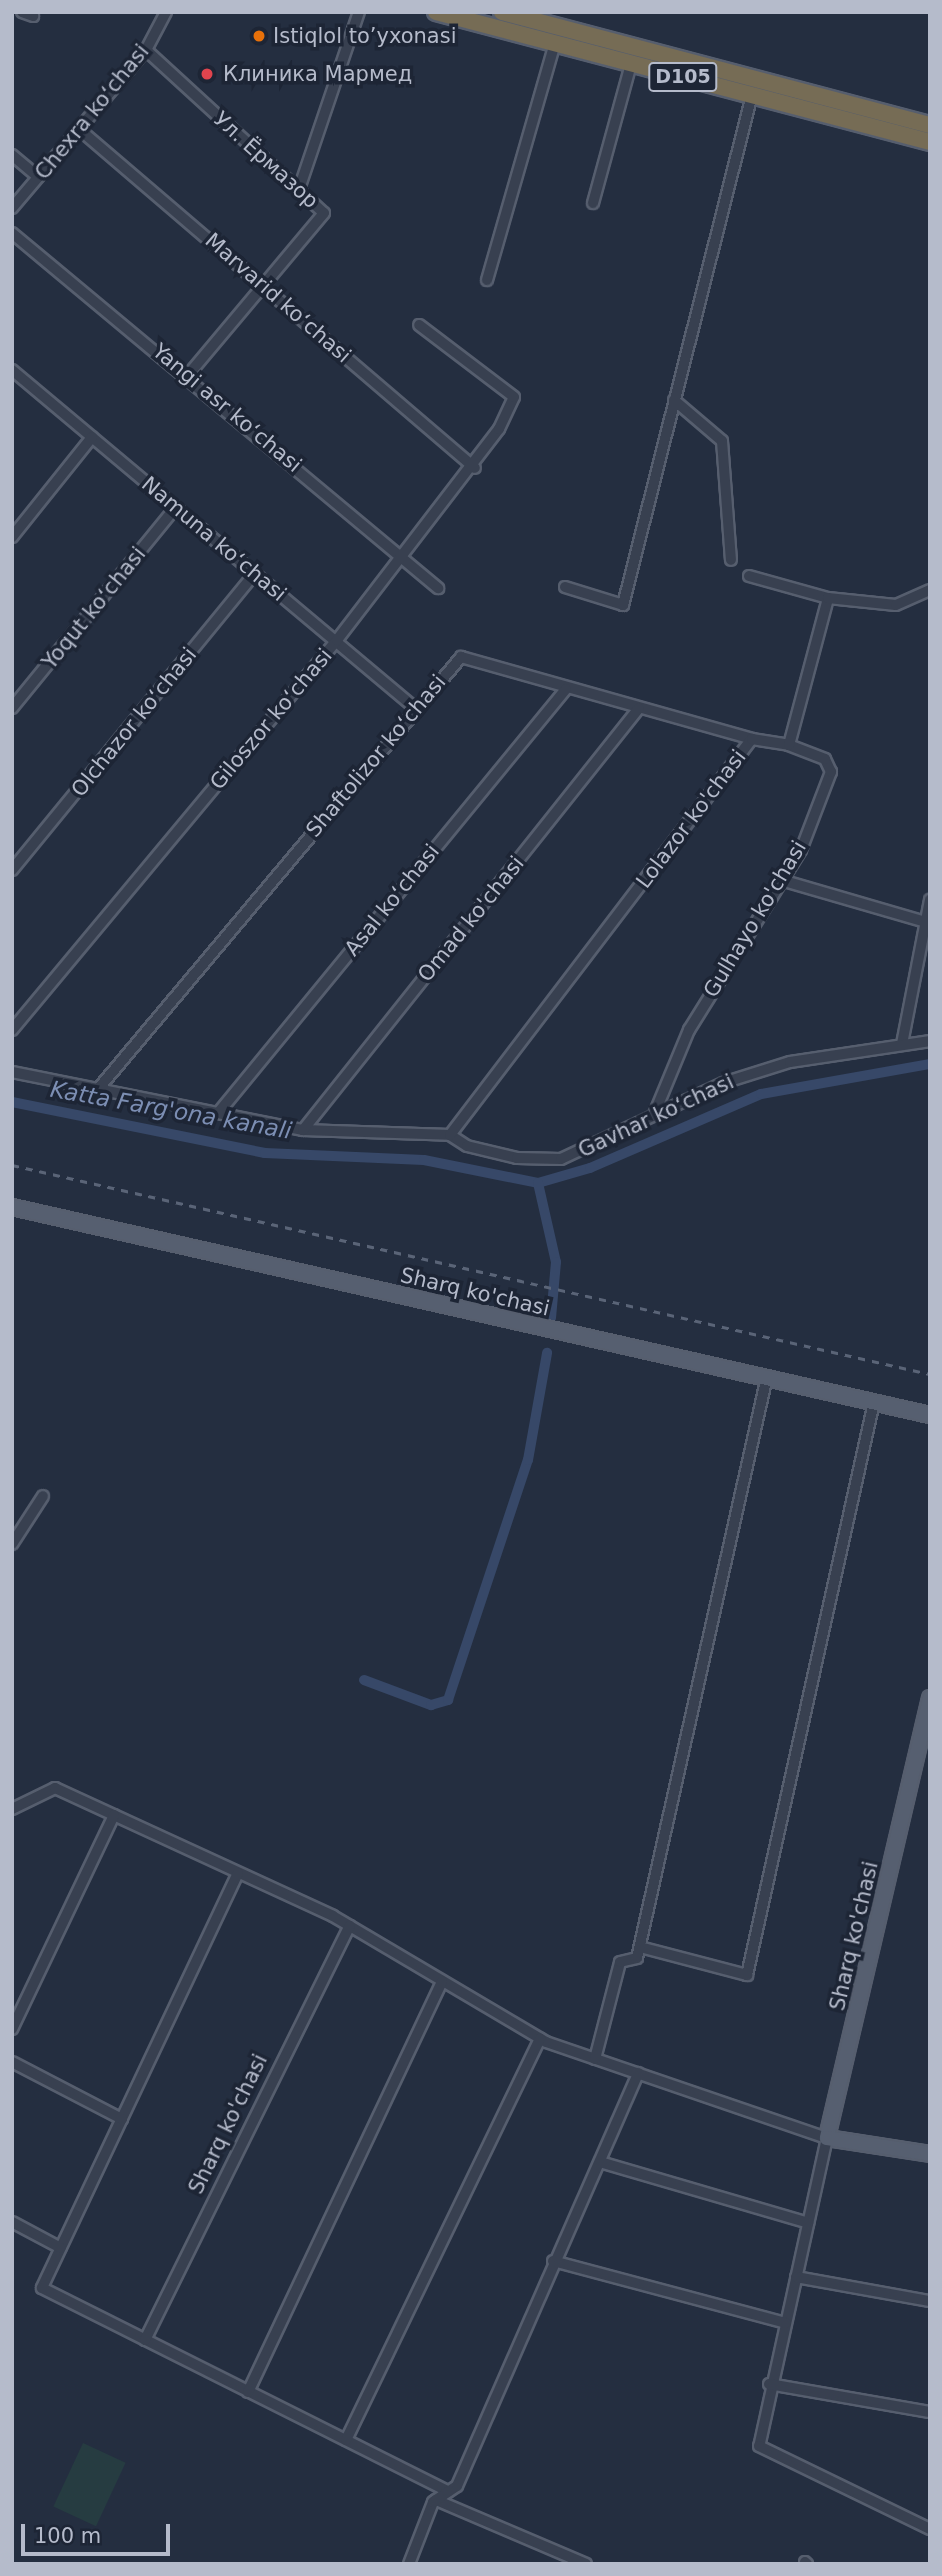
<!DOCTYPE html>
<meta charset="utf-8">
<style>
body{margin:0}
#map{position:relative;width:942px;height:2576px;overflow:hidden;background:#242e40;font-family:"DejaVu Sans",sans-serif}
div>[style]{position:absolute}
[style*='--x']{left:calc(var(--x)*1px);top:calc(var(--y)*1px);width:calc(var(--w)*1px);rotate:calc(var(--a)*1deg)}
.green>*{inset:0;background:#263c41;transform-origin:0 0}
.canal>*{height:10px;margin:-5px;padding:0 5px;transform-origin:5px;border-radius:5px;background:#374868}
.roads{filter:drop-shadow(2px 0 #565e6e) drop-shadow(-2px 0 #565e6e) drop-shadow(0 2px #565e6e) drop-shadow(0 -2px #565e6e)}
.minor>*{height:10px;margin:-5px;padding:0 5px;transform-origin:5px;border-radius:5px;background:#384050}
.major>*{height:14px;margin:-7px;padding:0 7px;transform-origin:7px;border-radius:7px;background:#565f70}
.highway>*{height:16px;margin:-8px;padding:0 8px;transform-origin:8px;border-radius:8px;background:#766c55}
.rail>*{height:2.5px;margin-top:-1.25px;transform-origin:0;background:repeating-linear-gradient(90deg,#5a6477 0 7px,transparent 0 14px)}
.dots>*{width:19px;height:19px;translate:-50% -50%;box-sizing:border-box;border:4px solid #1d2535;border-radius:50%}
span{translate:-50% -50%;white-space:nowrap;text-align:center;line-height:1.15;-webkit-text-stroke:7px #1d2535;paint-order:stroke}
.shield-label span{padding:2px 5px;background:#1d2535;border:2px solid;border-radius:5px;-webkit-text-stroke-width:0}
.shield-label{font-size:19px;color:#b5bbcb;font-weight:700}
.poi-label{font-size:21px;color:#b5bbcb}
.left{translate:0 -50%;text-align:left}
.street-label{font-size:21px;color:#b5bbcb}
.water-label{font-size:23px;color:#7c8eb3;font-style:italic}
.frame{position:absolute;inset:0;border:14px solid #b5bbcb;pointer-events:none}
.scale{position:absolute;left:21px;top:2524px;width:149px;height:32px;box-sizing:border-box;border:4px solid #b5bbcb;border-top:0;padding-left:9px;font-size:21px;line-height:24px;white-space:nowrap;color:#b5bbcb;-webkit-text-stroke:5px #1d2535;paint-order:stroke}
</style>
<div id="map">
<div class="green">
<i style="left:83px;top:2443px;width:47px;height:70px;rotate:25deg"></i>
</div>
<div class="canal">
<i style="--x:12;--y:1102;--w:258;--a:11.4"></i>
<i style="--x:265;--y:1153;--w:159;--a:2.5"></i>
<i style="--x:424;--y:1160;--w:116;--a:11.4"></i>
<i style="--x:538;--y:1183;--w:54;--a:-16.1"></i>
<i style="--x:590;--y:1168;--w:186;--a:-23.4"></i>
<i style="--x:761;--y:1094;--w:172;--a:-10.1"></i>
<i style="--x:538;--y:1183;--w:81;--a:77.2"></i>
<i style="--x:556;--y:1262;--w:56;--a:95.1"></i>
<i style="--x:364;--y:1680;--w:72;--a:20.5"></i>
<i style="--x:431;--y:1705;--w:18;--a:-16"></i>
<i style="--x:448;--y:1700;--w:253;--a:-71.6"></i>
<i style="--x:528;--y:1460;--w:109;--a:-79.9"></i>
</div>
<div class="roads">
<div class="minor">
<i style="--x:22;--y:12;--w:12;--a:20"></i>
<i style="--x:146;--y:50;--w:241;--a:42.5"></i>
<i style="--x:324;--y:213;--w:210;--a:130"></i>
<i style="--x:79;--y:129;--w:521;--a:40.57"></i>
<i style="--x:12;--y:155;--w:34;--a:40"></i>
<i style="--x:299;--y:189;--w:187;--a:-71.3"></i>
<i style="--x:593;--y:203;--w:144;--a:-74.7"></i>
<i style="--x:12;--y:208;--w:207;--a:-49.7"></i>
<i style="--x:146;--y:50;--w:43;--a:-62.2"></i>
<i style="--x:12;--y:233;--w:555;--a:39.81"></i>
<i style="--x:487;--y:280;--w:247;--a:-74"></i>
<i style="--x:12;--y:370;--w:526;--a:39.99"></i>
<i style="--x:674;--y:400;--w:63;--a:40.5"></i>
<i style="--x:722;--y:441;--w:119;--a:85.7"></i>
<i style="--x:12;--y:537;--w:128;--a:-51.3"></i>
<i style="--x:749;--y:576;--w:82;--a:15.6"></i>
<i style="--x:565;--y:587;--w:61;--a:17.2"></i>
<i style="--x:623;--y:605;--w:526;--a:-75.81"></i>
<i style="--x:12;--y:708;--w:258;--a:-50.8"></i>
<i style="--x:12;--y:870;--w:382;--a:-50.7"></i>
<i style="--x:781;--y:880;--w:151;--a:16.2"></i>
<i style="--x:12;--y:1030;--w:508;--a:-50.19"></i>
<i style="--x:337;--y:640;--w:266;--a:-52.5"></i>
<i style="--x:499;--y:429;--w:35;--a:-65"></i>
<i style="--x:514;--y:397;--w:119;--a:-142.8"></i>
<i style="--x:902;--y:1044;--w:147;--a:-79"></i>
<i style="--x:12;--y:1072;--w:297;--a:11.3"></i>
<i style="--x:303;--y:1130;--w:147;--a:1.9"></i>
<i style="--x:450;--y:1135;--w:20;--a:33"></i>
<i style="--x:467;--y:1146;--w:51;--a:13.5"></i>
<i style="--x:517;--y:1158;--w:44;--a:1.3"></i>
<i style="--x:561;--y:1159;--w:179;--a:-25.1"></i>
<i style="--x:723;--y:1083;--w:70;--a:-17.4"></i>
<i style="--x:790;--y:1062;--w:142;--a:-8.5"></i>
<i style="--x:99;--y:1088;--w:563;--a:-49.97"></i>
<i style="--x:461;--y:657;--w:302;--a:15.7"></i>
<i style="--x:219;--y:1112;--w:547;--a:-50.64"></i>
<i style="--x:655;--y:1112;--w:89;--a:-67.5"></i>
<i style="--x:689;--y:1030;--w:212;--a:-58.1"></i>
<i style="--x:801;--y:850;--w:84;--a:-69"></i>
<i style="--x:831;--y:772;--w:14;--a:-115"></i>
<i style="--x:825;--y:759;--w:39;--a:-159"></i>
<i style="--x:303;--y:1130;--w:539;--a:-51.47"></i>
<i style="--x:450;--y:1135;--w:498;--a:-52.7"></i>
<i style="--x:752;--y:739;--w:37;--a:9"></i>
<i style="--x:789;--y:745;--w:152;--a:-75.1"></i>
<i style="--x:828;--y:598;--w:68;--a:5.9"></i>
<i style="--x:896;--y:605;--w:37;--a:-24"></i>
<i style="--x:12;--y:1544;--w:57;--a:-57.1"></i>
<i style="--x:12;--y:1809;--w:48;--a:-26"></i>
<i style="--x:55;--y:1788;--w:306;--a:24.7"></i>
<i style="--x:333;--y:1916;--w:247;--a:30.6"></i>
<i style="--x:546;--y:2042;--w:297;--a:18.9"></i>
<i style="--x:827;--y:2138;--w:315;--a:102.4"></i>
<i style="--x:759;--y:2446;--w:190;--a:25.9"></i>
<i style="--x:238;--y:1873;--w:459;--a:115.3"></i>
<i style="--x:42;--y:2288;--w:454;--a:26.6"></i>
<i style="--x:640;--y:1947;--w:111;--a:14.7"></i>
<i style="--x:747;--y:1975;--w:587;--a:-77.5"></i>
<i style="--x:12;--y:2029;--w:237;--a:-64.5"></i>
<i style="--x:595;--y:2059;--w:100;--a:-75.5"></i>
<i style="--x:620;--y:1962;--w:17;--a:-13"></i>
<i style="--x:637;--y:1958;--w:591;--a:-77.4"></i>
<i style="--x:12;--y:2062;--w:124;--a:27.4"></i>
<i style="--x:600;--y:2162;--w:217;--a:16.3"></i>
<i style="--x:12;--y:2222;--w:55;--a:28"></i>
<i style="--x:553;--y:2261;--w:241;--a:14.9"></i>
<i style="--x:796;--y:2277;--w:136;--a:10.2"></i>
<i style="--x:145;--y:2340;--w:462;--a:-63.7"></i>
<i style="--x:769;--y:2384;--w:163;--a:9.9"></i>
<i style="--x:248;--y:2392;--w:454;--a:-64.7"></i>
<i style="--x:346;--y:2440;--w:446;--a:-64.2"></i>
<i style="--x:436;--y:2500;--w:163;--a:23.1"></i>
<i style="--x:805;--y:2562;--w:3;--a:45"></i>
<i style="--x:409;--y:2564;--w:66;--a:-68.8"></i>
<i style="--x:433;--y:2502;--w:29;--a:-34"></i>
<i style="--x:457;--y:2486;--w:451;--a:-66.3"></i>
</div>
<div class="major">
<i style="--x:12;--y:1207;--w:941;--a:12.77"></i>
<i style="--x:930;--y:1698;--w:452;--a:103.2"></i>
<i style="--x:827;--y:2138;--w:104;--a:8.8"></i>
</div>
<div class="highway">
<i style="--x:436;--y:12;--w:511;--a:14.74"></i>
<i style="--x:502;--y:12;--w:443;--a:14.8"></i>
</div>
</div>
<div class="rail">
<i style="--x:12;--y:1165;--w:941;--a:12.83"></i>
</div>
<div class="dots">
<i style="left:259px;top:36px;background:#e8710a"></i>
<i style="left:207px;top:74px;background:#e0444e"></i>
</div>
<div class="shield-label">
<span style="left:683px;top:77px">D105</span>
</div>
<div class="poi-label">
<span class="left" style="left:273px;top:36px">Istiqlol to’yxonasi</span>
<span class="left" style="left:223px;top:74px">Клиника Мармед</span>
</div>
<div class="street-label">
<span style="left:92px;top:112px;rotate:-51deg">Chexra koʻchasi</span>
<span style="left:266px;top:160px;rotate:42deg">Ул. Ёрмазор</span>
<span style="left:278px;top:298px;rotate:41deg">Marvarid koʻchasi</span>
<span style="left:227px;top:408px;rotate:40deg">Yangi asr koʻchasi</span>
<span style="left:214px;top:539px;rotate:40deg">Namuna koʻchasi</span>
<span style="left:94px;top:608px;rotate:-51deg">Yoqut koʻchasi</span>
<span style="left:271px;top:719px;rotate:-50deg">Giloszor koʻchasi</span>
<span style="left:134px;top:722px;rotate:-51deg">Olchazor koʻchasi</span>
<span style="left:376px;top:756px;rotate:-50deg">Shaftolizor koʻchasi</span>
<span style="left:691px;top:819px;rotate:-53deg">Lolazor ko'chasi</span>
<span style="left:392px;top:900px;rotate:-51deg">Asal koʻchasi</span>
<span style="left:471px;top:919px;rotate:-51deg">Omad ko'chasi</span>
<span style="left:755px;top:919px;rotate:-59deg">Gulhayo ko'chasi</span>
<span style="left:656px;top:1116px;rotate:-25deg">Gavhar koʻchasi</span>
<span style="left:475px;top:1292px;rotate:13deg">Sharq ko'chasi</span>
<span style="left:854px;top:1936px;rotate:-77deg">Sharq ko'chasi</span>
<span style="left:228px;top:2124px;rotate:-64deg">Sharq ko'chasi</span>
</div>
<div class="water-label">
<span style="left:171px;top:1110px;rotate:10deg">Katta Farg'ona kanali</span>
</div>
<div class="frame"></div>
<div class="scale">100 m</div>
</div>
